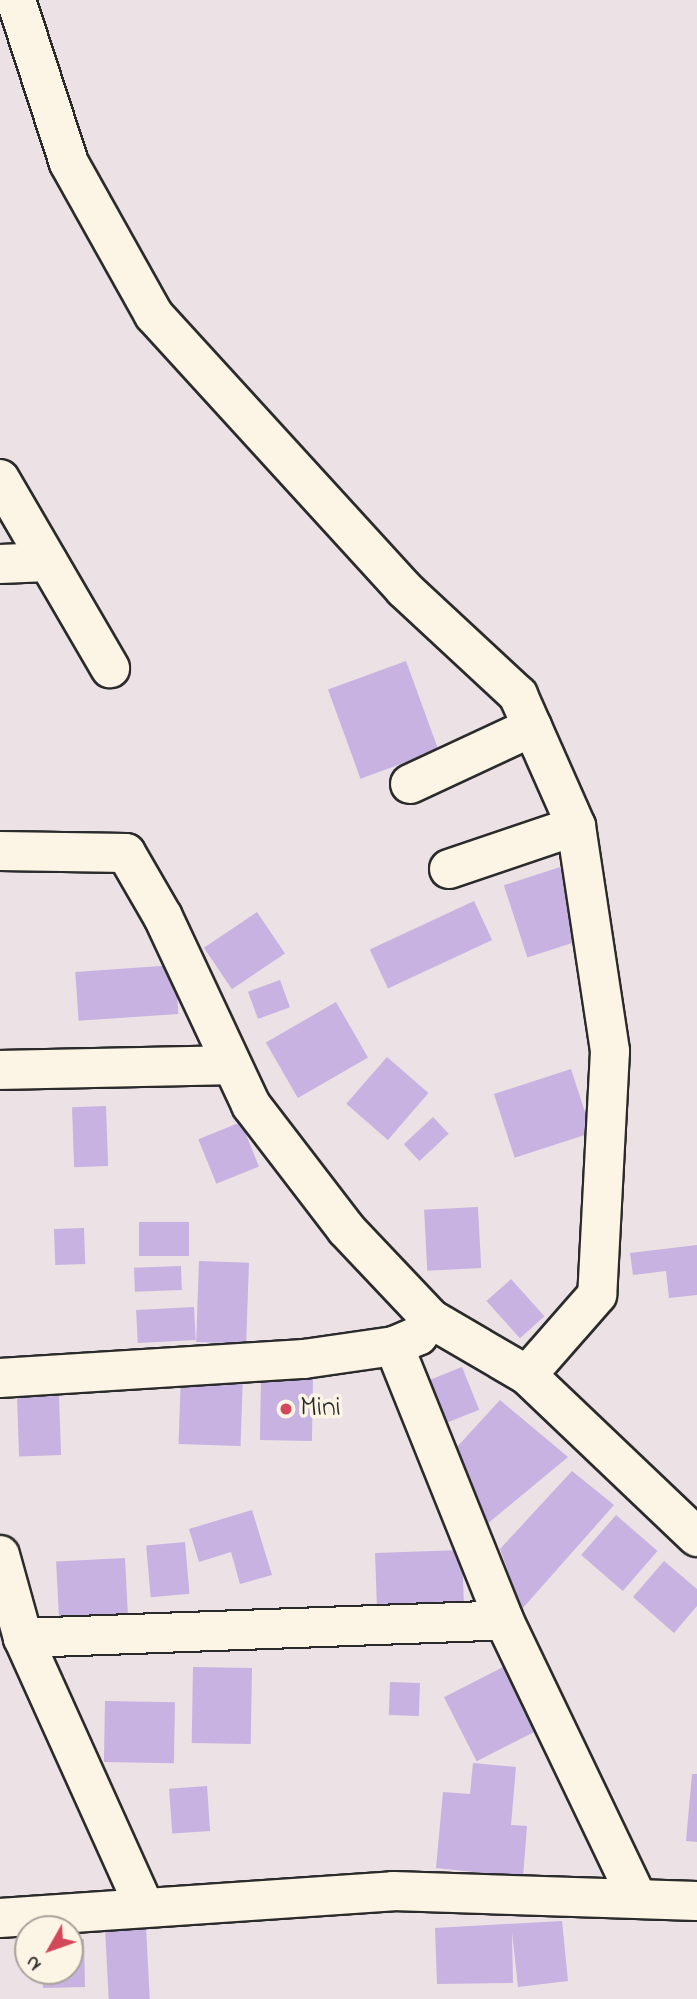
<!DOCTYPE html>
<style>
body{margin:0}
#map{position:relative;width:697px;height:1999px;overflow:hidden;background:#ece1e4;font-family:"Indie Flower",sans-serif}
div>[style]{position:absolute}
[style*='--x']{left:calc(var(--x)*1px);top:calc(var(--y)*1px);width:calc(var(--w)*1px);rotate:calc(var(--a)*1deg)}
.building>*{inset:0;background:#c8b2e1;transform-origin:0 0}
.roads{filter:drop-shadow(2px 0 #2b2b2b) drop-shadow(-2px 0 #2b2b2b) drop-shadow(0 2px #2b2b2b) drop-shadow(0 -2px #2b2b2b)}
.minor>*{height:38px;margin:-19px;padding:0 19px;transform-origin:19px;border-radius:19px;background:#fcf5e5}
.dots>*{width:19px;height:19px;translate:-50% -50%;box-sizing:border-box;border:4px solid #fcf5e5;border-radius:50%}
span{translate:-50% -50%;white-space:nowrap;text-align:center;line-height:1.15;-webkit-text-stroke:7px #fcf5e5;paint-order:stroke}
.poi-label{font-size:28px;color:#2b2b2b}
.left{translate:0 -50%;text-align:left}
.north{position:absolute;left:14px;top:1915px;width:70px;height:70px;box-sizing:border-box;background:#fcf5e5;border:2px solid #a8a49b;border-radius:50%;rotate:230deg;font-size:19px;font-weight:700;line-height:28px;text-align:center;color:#2b2b2b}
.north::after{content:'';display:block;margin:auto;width:24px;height:32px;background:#d1495b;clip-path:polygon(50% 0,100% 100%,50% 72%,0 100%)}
</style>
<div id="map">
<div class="building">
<i style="left:406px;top:661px;width:95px;height:83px;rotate:70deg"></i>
<i style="left:560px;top:867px;width:76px;height:59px;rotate:72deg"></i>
<i style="left:474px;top:901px;width:43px;height:115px;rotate:65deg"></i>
<i style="left:257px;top:912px;width:50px;height:64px;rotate:56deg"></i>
<i style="left:175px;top:965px;width:49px;height:100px;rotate:86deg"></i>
<i style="left:280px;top:980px;width:29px;height:34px;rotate:70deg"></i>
<i style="left:336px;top:1002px;width:64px;height:81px;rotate:60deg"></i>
<i style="left:387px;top:1057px;width:55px;height:62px;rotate:41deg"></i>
<i style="left:571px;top:1069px;width:67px;height:81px;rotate:72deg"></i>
<i style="left:106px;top:1106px;width:60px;height:34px;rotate:88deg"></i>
<i style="left:433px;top:1117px;width:23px;height:40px;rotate:47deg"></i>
<i style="left:241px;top:1122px;width:48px;height:46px;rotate:68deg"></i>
<i style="left:478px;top:1207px;width:61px;height:54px;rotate:87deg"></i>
<i style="left:189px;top:1222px;width:34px;height:50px;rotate:90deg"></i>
<i style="left:84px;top:1228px;width:36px;height:30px;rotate:88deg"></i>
<i style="clip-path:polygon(697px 1245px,697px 1295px,669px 1298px,666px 1271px,633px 1275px,630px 1253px)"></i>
<i style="left:199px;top:1261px;width:50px;height:81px;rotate:2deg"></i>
<i style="left:181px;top:1266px;width:24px;height:47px;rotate:88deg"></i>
<i style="left:511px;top:1279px;width:50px;height:33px;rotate:48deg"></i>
<i style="left:194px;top:1307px;width:33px;height:58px;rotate:87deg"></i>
<i style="left:462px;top:1367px;width:46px;height:39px;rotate:68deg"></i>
<i style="left:181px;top:1374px;width:62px;height:70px;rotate:2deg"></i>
<i style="left:261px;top:1378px;width:52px;height:62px;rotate:1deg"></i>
<i style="left:59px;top:1396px;width:59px;height:42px;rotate:88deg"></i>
<i style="clip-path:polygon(500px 1400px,568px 1457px,486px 1525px,456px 1448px)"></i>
<i style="clip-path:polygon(572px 1471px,614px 1505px,522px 1609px,500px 1549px)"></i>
<i style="clip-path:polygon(252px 1510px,272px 1575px,240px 1584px,231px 1552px,199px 1562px,189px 1529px)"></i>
<i style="left:616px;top:1515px;width:55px;height:53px;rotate:41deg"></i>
<i style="left:185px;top:1542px;width:52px;height:39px;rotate:85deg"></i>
<i style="left:462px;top:1550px;width:51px;height:87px;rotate:88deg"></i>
<i style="left:125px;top:1558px;width:57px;height:69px;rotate:87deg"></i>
<i style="clip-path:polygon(664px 1561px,697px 1589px,697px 1606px,674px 1633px,633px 1597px)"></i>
<i style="left:509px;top:1664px;width:72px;height:73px;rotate:63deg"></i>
<i style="left:193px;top:1667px;width:59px;height:76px;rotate:1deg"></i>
<i style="left:390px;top:1682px;width:30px;height:33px;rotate:2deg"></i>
<i style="left:105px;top:1701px;width:70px;height:61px;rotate:1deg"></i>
<i style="clip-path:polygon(473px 1763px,516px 1767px,511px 1825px,527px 1826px,523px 1877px,436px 1868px,443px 1792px,470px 1794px)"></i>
<i style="clip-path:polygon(692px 1774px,697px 1774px,697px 1842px,686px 1841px)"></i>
<i style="left:207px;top:1786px;width:45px;height:38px;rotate:86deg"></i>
<i style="clip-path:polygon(562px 1921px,568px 1981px,518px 1987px,512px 1932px,513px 1983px,437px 1984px,435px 1928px)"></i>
<i style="left:146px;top:1927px;width:72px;height:41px;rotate:87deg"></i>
<i style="clip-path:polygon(70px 1939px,84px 1939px,85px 1987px,43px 1988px,42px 1971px,70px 1971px)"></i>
</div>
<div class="roads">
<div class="minor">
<i style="--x:16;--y:0;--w:171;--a:72"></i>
<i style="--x:69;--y:163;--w:174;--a:60.8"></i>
<i style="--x:154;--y:315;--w:371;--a:47.6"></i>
<i style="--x:404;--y:589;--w:156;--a:42.9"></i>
<i style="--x:518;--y:695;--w:143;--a:66.1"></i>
<i style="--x:576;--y:826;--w:228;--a:81.4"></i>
<i style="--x:610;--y:1051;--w:244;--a:93"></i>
<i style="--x:597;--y:1295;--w:106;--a:131.2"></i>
<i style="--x:0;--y:479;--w:219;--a:59.8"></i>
<i style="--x:0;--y:564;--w:48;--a:-2.4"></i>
<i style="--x:410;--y:784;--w:135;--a:-25"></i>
<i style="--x:0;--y:851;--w:126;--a:0.9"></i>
<i style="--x:126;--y:853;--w:74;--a:60"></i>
<i style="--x:163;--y:917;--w:208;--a:64.9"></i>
<i style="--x:251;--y:1105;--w:156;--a:52.5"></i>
<i style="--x:346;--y:1229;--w:124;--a:46.6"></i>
<i style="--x:449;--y:869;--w:134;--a:-18.7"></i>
<i style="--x:0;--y:1070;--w:231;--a:-1.2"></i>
<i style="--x:394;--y:1346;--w:295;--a:68.1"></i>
<i style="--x:504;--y:1620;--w:308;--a:64.4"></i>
<i style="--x:0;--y:1378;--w:305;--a:-3.6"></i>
<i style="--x:304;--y:1359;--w:91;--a:-8.2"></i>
<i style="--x:394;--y:1346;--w:26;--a:-23"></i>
<i style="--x:418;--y:1336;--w:21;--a:-53"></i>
<i style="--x:431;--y:1319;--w:111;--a:30.3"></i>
<i style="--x:527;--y:1375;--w:235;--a:43.6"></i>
<i style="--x:0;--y:1555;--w:86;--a:74.5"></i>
<i style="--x:23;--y:1638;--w:481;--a:-2.1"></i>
<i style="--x:23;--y:1638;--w:294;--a:65.7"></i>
<i style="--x:0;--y:1918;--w:394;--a:-3.9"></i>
<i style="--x:393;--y:1891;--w:304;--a:1.9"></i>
</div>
</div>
<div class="dots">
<i style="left:286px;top:1409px;background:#d1495b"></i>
</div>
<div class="poi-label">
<span class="left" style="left:300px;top:1409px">Mini</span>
</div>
<div class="north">N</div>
</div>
